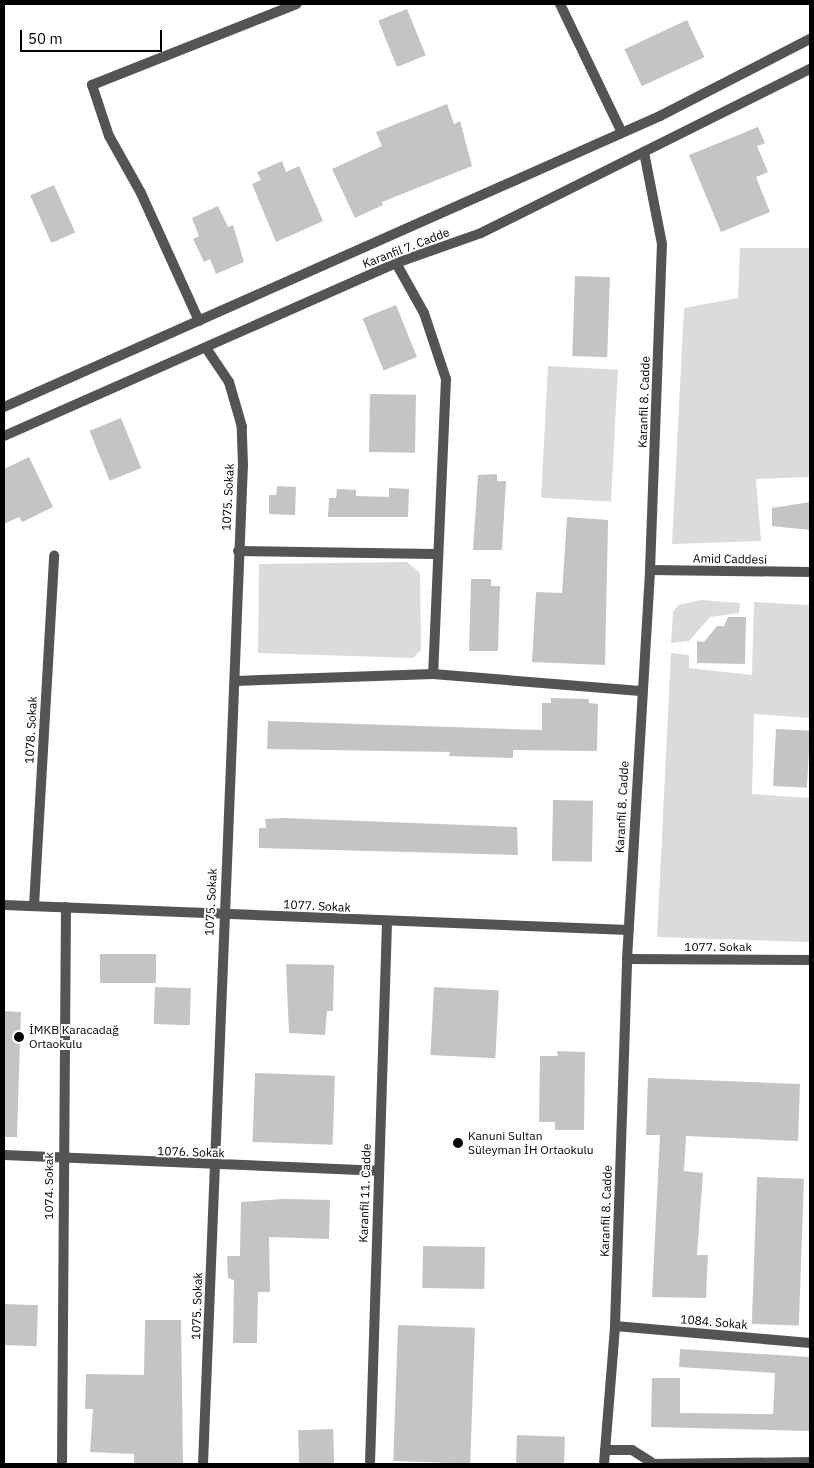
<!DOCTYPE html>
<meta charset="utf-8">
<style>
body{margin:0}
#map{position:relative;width:814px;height:1468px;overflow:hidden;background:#fff;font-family:"IBM Plex Sans",sans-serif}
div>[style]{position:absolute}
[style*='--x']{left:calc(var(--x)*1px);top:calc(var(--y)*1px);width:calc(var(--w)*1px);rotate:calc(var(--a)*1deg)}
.green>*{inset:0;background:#dbdbdb;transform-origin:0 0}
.building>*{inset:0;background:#c4c4c4;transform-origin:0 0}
.minor>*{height:10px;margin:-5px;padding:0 5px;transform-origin:5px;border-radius:5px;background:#545454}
.tertiary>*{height:10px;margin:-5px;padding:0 5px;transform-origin:5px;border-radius:5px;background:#545454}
.dots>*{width:14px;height:14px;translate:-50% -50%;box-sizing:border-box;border:2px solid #fff;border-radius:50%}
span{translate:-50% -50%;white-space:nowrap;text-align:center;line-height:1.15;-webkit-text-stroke:4px #fff;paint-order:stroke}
.street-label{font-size:12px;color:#000}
.poi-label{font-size:12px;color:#000}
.left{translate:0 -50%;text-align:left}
.frame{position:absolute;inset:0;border:5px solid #000;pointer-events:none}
.scale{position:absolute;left:20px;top:30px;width:142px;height:22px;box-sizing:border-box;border:2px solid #000;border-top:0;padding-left:6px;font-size:15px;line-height:18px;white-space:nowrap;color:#000;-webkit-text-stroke:4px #fff;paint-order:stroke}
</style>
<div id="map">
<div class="green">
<i style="clip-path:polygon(740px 248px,810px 248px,810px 477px,756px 479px,761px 541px,672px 544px,684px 308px,738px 298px)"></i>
<i style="left:548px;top:366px;width:70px;height:132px;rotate:3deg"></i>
<i style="clip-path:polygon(407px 562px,420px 573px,421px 650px,413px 658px,258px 653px,259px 564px)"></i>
<i style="clip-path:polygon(701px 600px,740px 603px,739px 613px,710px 617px,689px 641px,671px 643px,673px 612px,678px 605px)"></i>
<i style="clip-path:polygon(754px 602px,810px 605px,810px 718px,754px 714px,752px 794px,810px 798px,810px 942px,657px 937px,671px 653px,689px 655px,689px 668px,752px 675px)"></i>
</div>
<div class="building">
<i style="left:407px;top:9px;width:50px;height:31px;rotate:68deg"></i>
<i style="left:687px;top:20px;width:41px;height:69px;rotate:65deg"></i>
<i style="clip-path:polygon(447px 104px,454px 124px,460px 121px,472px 166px,382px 202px,383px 205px,355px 218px,332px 169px,382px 146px,376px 132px)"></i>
<i style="clip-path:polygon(758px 127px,765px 143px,757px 146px,768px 172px,756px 177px,770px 212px,721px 232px,689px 155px)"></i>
<i style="clip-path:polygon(282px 161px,286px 172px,299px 166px,323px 221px,276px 242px,252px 184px,261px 180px,257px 172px)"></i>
<i style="left:54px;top:185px;width:52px;height:26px;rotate:66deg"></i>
<i style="clip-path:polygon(218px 206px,228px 227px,233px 225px,244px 262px,216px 274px,210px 259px,204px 262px,193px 239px,199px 236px,192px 218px)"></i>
<i style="left:575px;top:276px;width:35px;height:80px;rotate:2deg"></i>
<i style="left:396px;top:305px;width:56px;height:36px;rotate:68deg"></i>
<i style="left:370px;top:394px;width:46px;height:58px;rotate:1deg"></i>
<i style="left:121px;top:418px;width:54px;height:34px;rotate:68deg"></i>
<i style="clip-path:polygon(29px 457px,53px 507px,22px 522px,19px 517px,4px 524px,4px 469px)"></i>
<i style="clip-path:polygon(497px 474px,497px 481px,506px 481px,502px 550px,473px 550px,478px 475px)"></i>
<i style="clip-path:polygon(277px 486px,296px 487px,295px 515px,269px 514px,269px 495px,276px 495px)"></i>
<i style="clip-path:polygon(389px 488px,409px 489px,408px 517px,328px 517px,329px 498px,336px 498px,337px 489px,356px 490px,356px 496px,389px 497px)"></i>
<i style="clip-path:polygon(810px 502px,810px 530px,772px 526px,772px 508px)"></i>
<i style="clip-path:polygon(567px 517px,608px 520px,605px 665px,532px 662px,536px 592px,562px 593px)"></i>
<i style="clip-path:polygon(471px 579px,491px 579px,491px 586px,500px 586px,498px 651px,469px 651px)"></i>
<i style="clip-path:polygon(728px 617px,746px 617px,745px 664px,697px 663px,697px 641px,704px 642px,717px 626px,724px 626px)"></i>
<i style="clip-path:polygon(551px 698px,589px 699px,589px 703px,598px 704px,597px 751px,513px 750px,513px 758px,449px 756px,450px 752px,267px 749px,268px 721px,542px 730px,542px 703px,551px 703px)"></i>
<i style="left:776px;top:729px;width:34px;height:57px;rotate:3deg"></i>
<i style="left:553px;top:800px;width:40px;height:61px;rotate:1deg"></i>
<i style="clip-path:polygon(285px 818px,517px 827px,518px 855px,259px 848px,259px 828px,266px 828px,265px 819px)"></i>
<i style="left:100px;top:954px;width:56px;height:29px"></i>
<i style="clip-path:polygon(286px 964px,334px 965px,333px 1011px,327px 1011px,325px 1035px,289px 1033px)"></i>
<i style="left:155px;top:987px;width:36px;height:37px;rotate:2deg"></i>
<i style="left:434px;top:987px;width:65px;height:68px;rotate:3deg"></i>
<i style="clip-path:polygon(4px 1011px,21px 1012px,17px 1137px,4px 1137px)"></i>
<i style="clip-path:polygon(557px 1051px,585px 1052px,584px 1130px,555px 1130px,555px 1122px,539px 1122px,540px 1056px,558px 1056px)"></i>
<i style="left:255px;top:1073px;width:80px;height:69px;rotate:2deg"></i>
<i style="clip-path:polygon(648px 1078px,800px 1084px,798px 1141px,686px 1136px,684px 1171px,703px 1173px,697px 1255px,708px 1255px,706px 1298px,652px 1297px,660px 1135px,646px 1135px)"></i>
<i style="left:757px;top:1177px;width:47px;height:147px;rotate:2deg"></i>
<i style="clip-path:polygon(284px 1199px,330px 1200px,329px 1239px,269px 1237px,270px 1292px,258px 1292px,257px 1343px,233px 1343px,234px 1280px,228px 1278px,227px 1256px,240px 1256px,241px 1202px)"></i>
<i style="left:423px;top:1246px;width:62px;height:42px;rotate:1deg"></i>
<i style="left:4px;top:1304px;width:34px;height:41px;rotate:2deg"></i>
<i style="clip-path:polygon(145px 1320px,181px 1320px,183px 1464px,134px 1464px,134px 1454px,90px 1452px,93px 1409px,85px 1409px,86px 1374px,144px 1375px)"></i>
<i style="left:398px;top:1325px;width:77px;height:136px;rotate:2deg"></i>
<i style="clip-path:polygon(680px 1349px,810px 1357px,810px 1431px,651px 1427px,652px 1378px,680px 1378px,680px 1413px,773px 1414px,775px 1373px,679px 1367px)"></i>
<i style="left:333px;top:1429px;width:35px;height:35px;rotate:88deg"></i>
<i style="left:517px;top:1435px;width:48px;height:29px;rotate:2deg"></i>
</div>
<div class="minor">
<i style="--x:396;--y:263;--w:57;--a:60.8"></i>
<i style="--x:424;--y:313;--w:70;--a:71.6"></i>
<i style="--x:446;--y:379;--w:295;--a:92.5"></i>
<i style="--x:199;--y:321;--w:141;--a:-114.4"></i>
<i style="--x:141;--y:193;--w:65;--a:-119.3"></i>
<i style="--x:109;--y:136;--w:54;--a:-108.4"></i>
<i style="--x:92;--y:85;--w:220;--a:-21.6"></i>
<i style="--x:238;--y:551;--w:197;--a:0.9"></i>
<i style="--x:235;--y:681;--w:198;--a:-2"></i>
<i style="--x:433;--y:674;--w:208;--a:4.7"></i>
<i style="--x:4;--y:905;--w:625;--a:2.29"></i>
<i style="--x:34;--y:906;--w:351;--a:-86.7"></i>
<i style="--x:627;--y:959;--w:183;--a:0.3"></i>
<i style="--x:4;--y:1155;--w:374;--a:2.4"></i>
<i style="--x:615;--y:1326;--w:196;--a:5"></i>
<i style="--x:605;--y:1450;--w:27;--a:0"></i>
<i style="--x:632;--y:1450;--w:22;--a:32"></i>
<i style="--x:62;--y:1464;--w:557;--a:-89.59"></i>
<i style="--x:203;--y:1464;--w:1000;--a:-87.71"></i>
<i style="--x:243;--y:465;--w:38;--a:-92"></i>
<i style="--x:242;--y:427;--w:47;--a:-106.1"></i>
<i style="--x:229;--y:382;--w:40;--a:-124"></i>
<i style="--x:651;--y:1464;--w:159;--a:-0.7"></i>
</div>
<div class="tertiary">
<i style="--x:560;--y:4;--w:143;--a:64.3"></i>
<i style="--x:4;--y:407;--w:718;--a:-23.92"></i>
<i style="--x:660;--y:116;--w:169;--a:-27.2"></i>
<i style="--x:4;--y:436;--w:428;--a:-23.8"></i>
<i style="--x:396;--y:263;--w:90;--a:-19.4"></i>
<i style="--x:481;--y:233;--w:368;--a:-26.5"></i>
<i style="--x:650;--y:570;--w:160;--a:0.7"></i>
<i style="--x:370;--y:1464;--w:542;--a:-88.2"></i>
<i style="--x:604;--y:1464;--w:138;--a:-85.4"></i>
<i style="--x:615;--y:1326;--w:367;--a:-88.1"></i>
<i style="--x:627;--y:959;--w:390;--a:-86.6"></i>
<i style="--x:650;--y:570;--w:326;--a:-87.9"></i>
<i style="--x:662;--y:244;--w:94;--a:-101.1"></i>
</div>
<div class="dots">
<i style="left:19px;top:1037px;background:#000"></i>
<i style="left:458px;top:1143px;background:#000"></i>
</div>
<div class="street-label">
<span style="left:406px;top:248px;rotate:-21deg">Karanfil 7. Cadde</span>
<span style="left:644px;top:402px;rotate:-88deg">Karanfil 8. Cadde</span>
<span style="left:228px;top:497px;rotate:-87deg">1075. Sokak</span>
<span style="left:730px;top:559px;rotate:1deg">Amid Caddesi</span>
<span style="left:31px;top:730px;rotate:-87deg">1078. Sokak</span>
<span style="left:622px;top:807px;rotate:-87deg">Karanfil 8. Cadde</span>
<span style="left:211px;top:902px;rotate:-87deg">1075. Sokak</span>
<span style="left:317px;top:906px;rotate:3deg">1077. Sokak</span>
<span style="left:718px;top:947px">1077. Sokak</span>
<span style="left:191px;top:1152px;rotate:2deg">1076. Sokak</span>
<span style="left:49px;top:1186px;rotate:-90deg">1074. Sokak</span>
<span style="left:365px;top:1193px;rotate:-88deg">Karanfil 11. Cadde</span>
<span style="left:606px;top:1211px;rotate:-88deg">Karanfil 8. Cadde</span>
<span style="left:197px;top:1306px;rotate:-88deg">1075. Sokak</span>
<span style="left:714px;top:1322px;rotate:5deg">1084. Sokak</span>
</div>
<div class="poi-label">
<span class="left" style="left:29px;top:1037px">İMKB Karacadağ<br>Ortaokulu</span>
<span class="left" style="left:468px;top:1143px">Kanuni Sultan<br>Süleyman İH Ortaokulu</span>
</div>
<div class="frame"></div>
<div class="scale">50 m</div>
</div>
